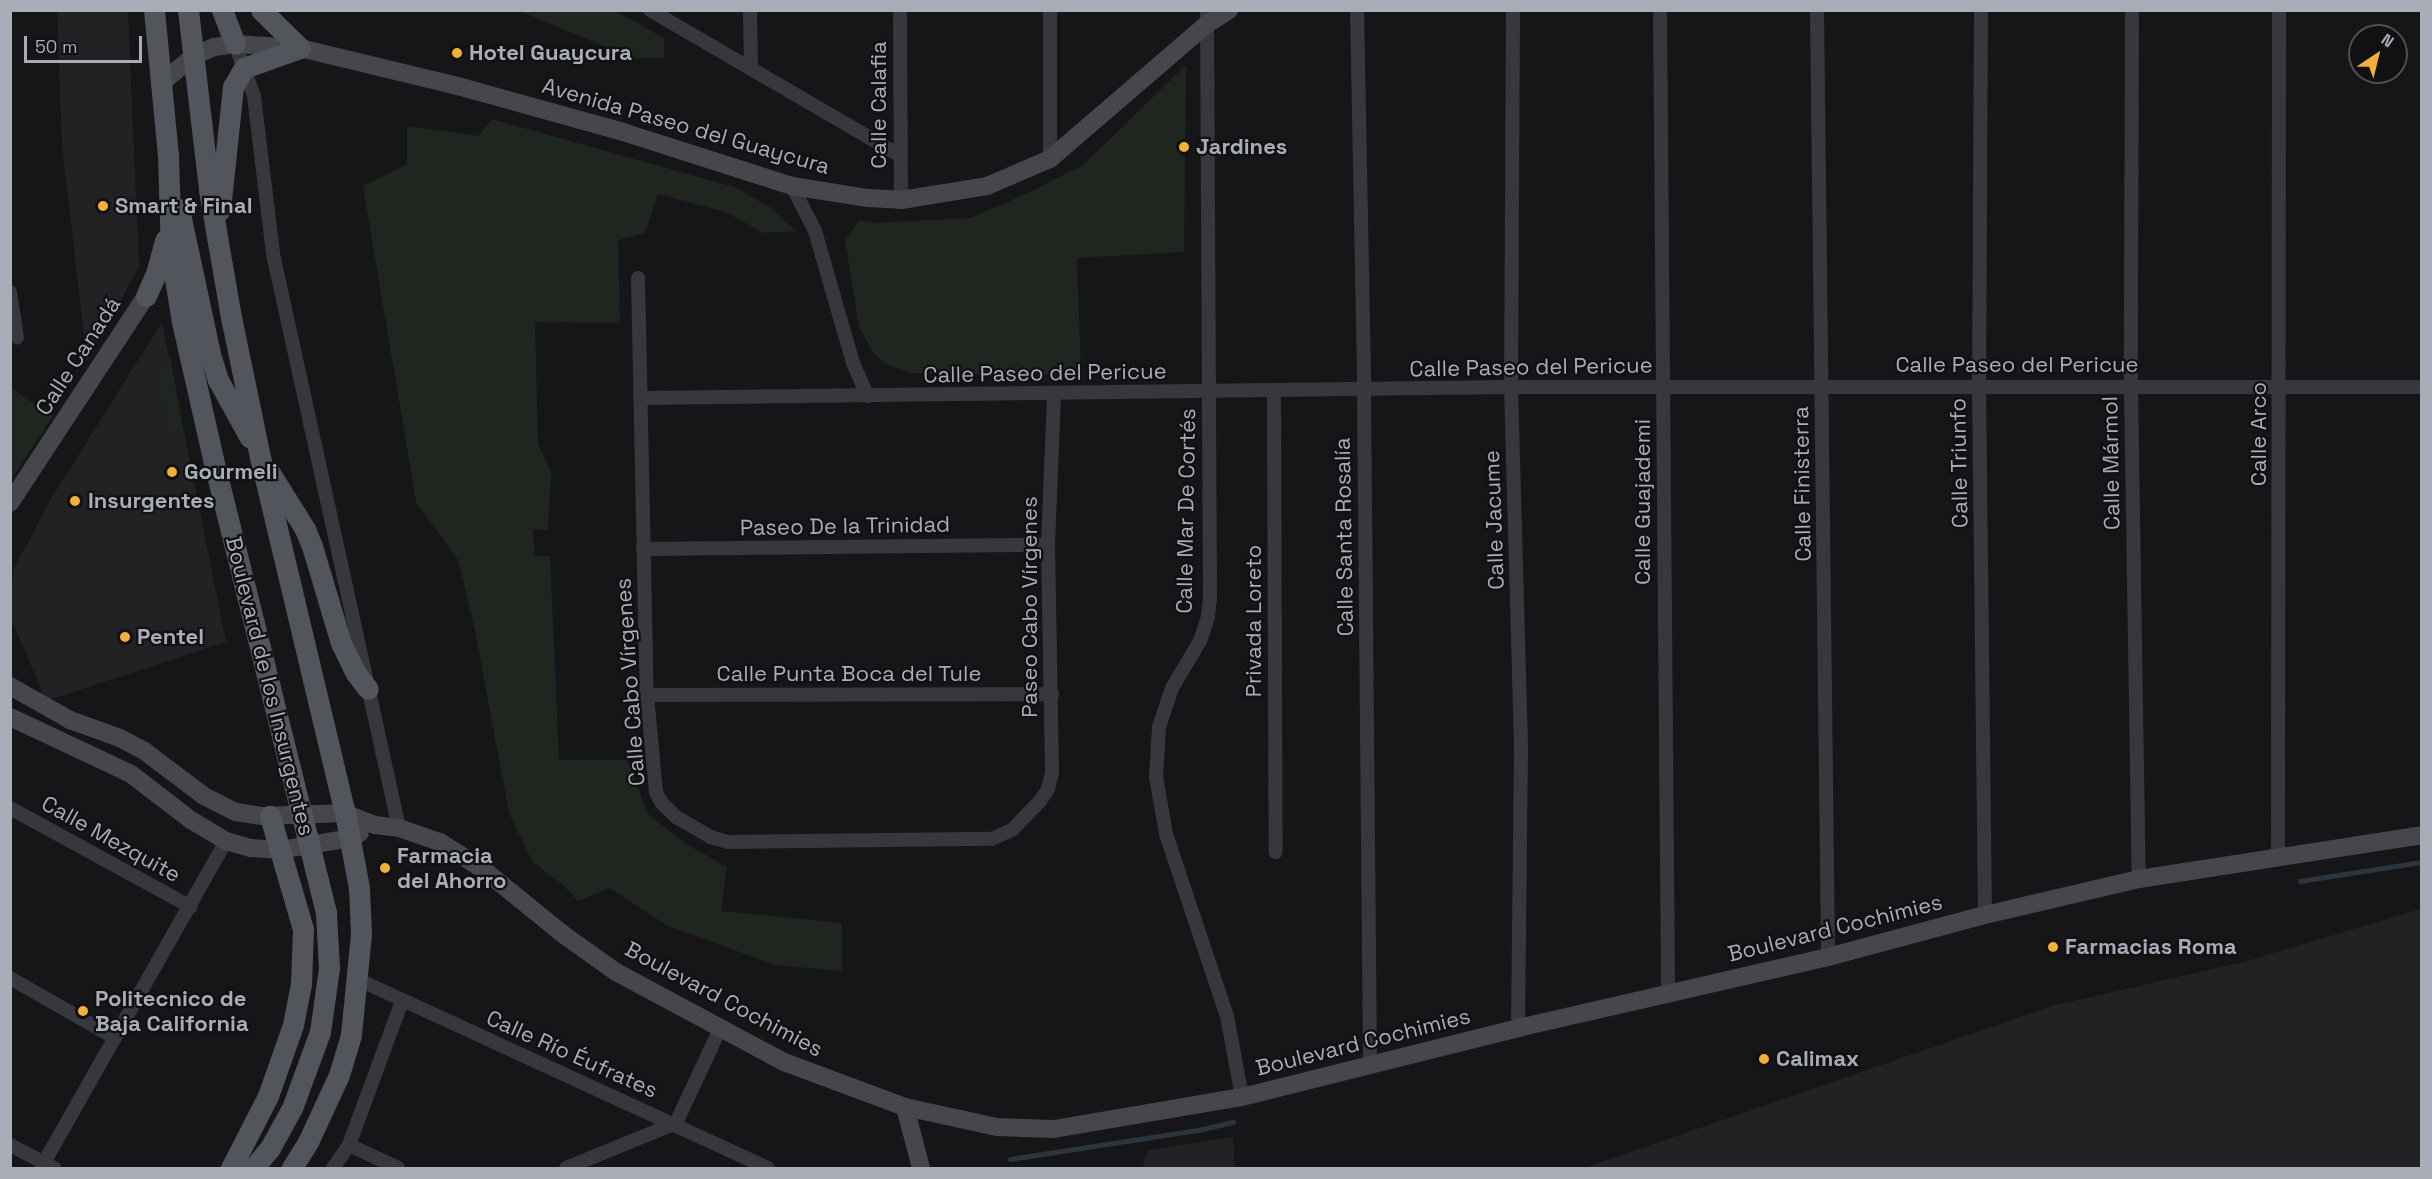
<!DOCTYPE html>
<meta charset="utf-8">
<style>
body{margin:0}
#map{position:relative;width:2432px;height:1179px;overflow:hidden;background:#161618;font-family:"Space Grotesk",sans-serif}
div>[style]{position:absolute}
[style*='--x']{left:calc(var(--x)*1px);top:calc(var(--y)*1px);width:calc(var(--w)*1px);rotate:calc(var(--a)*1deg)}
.built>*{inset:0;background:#222225}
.green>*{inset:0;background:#1e261f}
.stream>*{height:4.5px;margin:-2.25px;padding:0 2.25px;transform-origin:2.25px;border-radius:2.25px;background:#2c353c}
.street>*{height:14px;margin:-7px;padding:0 7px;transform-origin:7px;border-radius:7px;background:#37383d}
.secondary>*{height:18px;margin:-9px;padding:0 9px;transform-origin:9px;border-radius:9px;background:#45474d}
.primary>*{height:21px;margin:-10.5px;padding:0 10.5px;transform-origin:10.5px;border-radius:10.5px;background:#53555c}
.dots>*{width:16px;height:16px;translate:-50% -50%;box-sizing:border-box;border:3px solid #111113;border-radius:50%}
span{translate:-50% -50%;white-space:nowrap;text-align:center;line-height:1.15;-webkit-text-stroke:4.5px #111113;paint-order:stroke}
.poi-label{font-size:22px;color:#a8adb8;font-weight:700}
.left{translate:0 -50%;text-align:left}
.street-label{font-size:22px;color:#a8adb8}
.frame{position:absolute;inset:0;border:12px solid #a8adb8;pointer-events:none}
.north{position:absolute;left:2348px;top:24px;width:60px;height:60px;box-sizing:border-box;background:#111113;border:2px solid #4d4f55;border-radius:50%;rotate:35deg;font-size:16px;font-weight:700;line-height:24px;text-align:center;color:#a8adb8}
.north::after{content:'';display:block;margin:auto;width:21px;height:27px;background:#f2b134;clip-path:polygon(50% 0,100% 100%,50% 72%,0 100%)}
.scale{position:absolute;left:24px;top:36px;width:118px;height:27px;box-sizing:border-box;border:3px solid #a8adb8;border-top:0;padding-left:8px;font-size:18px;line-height:21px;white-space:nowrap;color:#a8adb8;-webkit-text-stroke:4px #111113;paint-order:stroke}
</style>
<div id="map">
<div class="built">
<i style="clip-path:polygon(57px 11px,128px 11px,139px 267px,87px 361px,62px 146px)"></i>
<i style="clip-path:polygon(162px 322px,226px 642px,46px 701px,11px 618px,13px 570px,51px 499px)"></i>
<i style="clip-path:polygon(2421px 909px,2421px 1168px,1584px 1168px,2052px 1006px,2247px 961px)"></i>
<i style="clip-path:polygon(1233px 1137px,1235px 1168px,1142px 1168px,1148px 1150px)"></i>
</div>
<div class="green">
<i style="clip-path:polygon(520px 11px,616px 11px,664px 38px,664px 58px,632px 58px)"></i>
<i style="clip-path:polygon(1186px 65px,1184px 252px,1077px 258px,1081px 375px,911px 373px,890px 366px,874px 354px,859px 327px,845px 240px,859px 220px,875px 223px,971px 218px,1028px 193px,1083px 165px)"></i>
<i style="clip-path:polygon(492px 119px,734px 187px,770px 207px,796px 231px,763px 233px,726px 212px,658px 194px,645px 233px,618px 240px,620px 323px,535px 322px,538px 444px,551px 472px,548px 530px,533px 529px,535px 556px,550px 556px,559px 760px,627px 760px,649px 815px,686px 844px,727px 867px,721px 911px,842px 923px,842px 971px,775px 965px,666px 925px,610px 888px,578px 901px,564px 886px,532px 861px,509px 813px,475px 631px,458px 560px,416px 502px,363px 186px,407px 164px,407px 126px,478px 136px)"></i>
<i style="clip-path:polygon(170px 357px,186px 442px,170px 429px,160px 378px)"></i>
<i style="clip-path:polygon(11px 388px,53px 416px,11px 480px)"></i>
</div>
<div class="stream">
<i style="--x:2300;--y:881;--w:123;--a:-8.9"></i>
<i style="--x:1010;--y:1159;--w:190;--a:-8.8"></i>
<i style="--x:1198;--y:1130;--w:36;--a:-13"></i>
</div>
<div class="street">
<i style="--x:650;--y:10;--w:290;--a:30.2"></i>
<i style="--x:750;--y:10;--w:59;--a:89"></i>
<i style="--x:900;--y:10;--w:190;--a:89.7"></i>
<i style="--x:1050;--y:10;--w:149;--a:90"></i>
<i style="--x:1207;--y:10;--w:588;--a:89.71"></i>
<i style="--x:1210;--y:598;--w:19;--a:96"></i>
<i style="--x:1208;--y:617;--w:25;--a:108"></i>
<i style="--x:1200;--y:641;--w:55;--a:120.8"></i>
<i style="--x:1172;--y:688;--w:41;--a:108.4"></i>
<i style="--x:1159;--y:727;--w:50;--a:93.4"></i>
<i style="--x:1156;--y:777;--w:58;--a:80"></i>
<i style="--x:1166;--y:834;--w:192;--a:71.5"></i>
<i style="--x:1227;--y:1016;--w:82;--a:79.5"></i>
<i style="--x:1357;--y:10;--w:380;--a:88.9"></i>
<i style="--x:1364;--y:390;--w:674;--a:89.49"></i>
<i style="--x:1513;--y:10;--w:377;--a:90.3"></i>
<i style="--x:1511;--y:387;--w:358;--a:88.4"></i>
<i style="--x:1521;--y:745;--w:283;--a:90.6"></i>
<i style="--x:1660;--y:10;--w:983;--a:89.53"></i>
<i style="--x:1817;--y:10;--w:947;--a:89.33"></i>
<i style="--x:1981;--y:10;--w:376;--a:90.3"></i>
<i style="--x:1979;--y:386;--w:529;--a:89.35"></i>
<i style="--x:2132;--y:10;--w:377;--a:90.2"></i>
<i style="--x:2131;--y:387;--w:492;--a:89.1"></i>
<i style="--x:235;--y:44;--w:55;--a:69.9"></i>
<i style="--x:254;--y:96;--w:159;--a:83.1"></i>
<i style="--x:273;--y:254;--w:588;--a:77.62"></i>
<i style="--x:792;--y:186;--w:51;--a:62.9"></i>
<i style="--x:815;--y:231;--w:137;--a:73.9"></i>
<i style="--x:853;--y:363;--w:36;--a:66"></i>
<i style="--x:638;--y:278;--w:417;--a:88.8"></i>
<i style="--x:647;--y:695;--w:97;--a:84.7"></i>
<i style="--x:656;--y:792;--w:11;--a:63"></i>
<i style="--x:661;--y:802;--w:21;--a:45"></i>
<i style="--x:676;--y:817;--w:39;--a:30"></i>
<i style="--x:710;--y:837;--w:20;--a:15"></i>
<i style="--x:729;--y:842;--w:263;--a:-0.7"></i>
<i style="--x:992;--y:839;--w:23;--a:-25"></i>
<i style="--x:1013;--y:829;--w:39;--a:-46"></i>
<i style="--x:1040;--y:801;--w:14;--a:-56"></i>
<i style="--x:1048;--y:789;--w:16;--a:-76"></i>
<i style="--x:1052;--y:773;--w:228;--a:-91"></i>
<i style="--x:1048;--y:545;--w:150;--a:-87.7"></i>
<i style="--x:10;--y:292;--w:46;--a:81.2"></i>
<i style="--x:1274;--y:390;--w:462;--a:89.8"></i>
<i style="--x:640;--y:398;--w:871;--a:-0.72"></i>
<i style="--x:1511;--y:387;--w:911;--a:0"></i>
<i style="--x:643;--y:549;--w:405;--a:-0.6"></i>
<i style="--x:647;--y:695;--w:405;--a:-0.1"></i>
<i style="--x:10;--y:808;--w:206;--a:28.7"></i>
<i style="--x:2278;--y:857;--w:847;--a:-89.93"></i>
<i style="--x:10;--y:978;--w:121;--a:29.7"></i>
<i style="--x:357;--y:979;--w:452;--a:24.7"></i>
<i style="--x:10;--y:1145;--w:50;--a:27.6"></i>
<i style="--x:349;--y:1145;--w:54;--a:25.1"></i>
<i style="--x:41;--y:1168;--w:376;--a:-60.5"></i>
<i style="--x:333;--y:1168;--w:28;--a:-55"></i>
<i style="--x:349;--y:1145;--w:153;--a:-69.8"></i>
<i style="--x:566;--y:1168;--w:119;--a:-22.2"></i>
<i style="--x:676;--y:1123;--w:104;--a:-64.9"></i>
</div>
<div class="secondary">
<i style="--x:160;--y:84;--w:44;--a:-39.5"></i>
<i style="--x:194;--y:56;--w:22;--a:-24"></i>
<i style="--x:214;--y:47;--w:21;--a:-8"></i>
<i style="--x:235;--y:44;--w:65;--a:3.5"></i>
<i style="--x:300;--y:48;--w:158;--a:13.5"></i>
<i style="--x:454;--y:85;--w:175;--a:15.5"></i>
<i style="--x:623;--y:132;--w:177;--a:17.7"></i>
<i style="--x:792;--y:186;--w:77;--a:9"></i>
<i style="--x:868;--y:198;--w:33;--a:3"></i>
<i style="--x:901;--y:200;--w:87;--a:-9.2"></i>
<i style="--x:987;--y:186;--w:69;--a:-23.2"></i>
<i style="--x:1050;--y:159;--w:207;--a:-40.7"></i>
<i style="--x:1207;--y:24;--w:26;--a:-32"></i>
<i style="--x:10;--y:503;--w:248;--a:-56.7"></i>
<i style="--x:10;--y:686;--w:69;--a:29.5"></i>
<i style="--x:70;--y:720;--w:53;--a:19.8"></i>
<i style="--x:120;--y:738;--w:26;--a:28"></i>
<i style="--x:143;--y:750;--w:76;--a:37"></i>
<i style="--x:204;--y:796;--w:36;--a:27"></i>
<i style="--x:236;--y:812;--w:26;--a:9"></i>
<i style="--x:262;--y:816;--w:83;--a:-2.1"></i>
<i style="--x:345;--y:813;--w:32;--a:22"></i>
<i style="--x:375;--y:825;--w:24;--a:7"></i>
<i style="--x:399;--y:828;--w:43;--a:18.9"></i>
<i style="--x:440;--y:842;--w:52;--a:32.5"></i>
<i style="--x:484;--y:870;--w:103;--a:39.1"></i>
<i style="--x:564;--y:935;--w:64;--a:35.4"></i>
<i style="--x:616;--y:972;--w:191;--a:28.2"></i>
<i style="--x:784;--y:1062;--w:129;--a:20.4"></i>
<i style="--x:905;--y:1107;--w:94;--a:12.3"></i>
<i style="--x:997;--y:1127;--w:57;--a:2"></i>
<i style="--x:1054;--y:1129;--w:191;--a:-9.7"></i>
<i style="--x:1242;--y:1097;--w:284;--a:-14"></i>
<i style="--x:1518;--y:1028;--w:318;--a:-12.9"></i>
<i style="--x:1828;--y:957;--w:163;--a:-15"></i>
<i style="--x:1985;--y:915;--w:158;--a:-13.2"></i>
<i style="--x:2139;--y:879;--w:286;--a:-8.8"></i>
<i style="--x:10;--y:717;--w:134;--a:25.2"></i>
<i style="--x:131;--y:774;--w:76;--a:37.5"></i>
<i style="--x:191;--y:820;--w:41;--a:31"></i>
<i style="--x:226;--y:841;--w:26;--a:16"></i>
<i style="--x:251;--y:848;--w:29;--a:4"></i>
<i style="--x:280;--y:850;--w:71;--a:-9.7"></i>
<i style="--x:350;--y:838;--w:11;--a:-27"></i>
<i style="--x:905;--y:1107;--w:63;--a:75.3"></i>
</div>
<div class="primary">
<i style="--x:154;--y:10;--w:146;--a:84.5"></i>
<i style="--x:168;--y:155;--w:99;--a:88.3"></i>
<i style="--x:171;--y:254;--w:69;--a:80.8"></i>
<i style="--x:182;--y:322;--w:140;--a:77.2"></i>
<i style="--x:213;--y:459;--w:468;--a:76"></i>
<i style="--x:326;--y:913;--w:55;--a:86.9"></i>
<i style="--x:329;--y:968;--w:65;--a:98"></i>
<i style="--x:320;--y:1032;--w:81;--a:110.2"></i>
<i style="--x:292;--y:1108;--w:46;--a:118.8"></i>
<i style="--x:270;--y:1148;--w:26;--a:130"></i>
<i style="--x:188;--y:10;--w:181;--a:83.3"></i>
<i style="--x:209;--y:190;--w:129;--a:80.2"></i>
<i style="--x:231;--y:317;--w:143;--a:78.3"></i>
<i style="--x:260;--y:457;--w:366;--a:76.6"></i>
<i style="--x:345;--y:813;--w:76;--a:79.4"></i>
<i style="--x:359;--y:888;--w:46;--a:87.5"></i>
<i style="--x:361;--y:934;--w:101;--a:95.7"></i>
<i style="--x:351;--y:1035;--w:42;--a:106.7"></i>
<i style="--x:339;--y:1075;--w:74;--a:114.8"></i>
<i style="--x:308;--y:1142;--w:31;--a:122"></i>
<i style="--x:222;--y:10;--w:36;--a:69"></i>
<i style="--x:179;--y:209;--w:148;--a:77.9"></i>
<i style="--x:210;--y:354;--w:27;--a:73"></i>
<i style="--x:218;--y:380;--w:66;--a:61.1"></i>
<i style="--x:220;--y:210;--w:124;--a:-84"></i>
<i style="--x:233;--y:87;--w:22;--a:-60"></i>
<i style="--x:244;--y:68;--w:59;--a:-19.7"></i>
<i style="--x:300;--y:48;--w:54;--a:-135.7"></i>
<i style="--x:146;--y:296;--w:24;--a:-66"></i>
<i style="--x:156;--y:274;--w:35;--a:-75"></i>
<i style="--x:270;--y:473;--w:66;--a:58"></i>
<i style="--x:305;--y:529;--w:18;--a:68"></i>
<i style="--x:312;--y:546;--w:101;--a:73.4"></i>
<i style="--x:341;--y:643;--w:32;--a:64"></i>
<i style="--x:355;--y:672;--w:21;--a:53"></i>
<i style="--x:231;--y:1168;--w:81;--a:-62.8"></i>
<i style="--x:268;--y:1096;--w:75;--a:-70.6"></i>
<i style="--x:293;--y:1025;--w:42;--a:-79"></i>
<i style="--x:301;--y:984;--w:55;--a:-87.9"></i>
<i style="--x:303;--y:929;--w:118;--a:-106.3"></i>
</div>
<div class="dots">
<i style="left:457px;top:53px;background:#f2b134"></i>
<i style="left:1184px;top:147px;background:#f2b134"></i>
<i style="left:103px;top:206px;background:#f2b134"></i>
<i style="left:172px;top:472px;background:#f2b134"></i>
<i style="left:75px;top:501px;background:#f2b134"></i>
<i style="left:125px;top:637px;background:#f2b134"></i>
<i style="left:385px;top:868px;background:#f2b134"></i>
<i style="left:2053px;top:947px;background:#f2b134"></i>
<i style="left:83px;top:1011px;background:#f2b134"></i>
<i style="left:1764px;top:1059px;background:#f2b134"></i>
</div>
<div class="poi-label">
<span class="left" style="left:469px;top:53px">Hotel Guaycura</span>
<span class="left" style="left:1196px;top:147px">Jardines</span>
<span class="left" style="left:115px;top:206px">Smart &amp; Final</span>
<span class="left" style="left:184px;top:472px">Gourmeli</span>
<span class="left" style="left:88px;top:501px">Insurgentes</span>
<span class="left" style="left:137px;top:637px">Pentel</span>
<span class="left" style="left:397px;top:868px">Farmacia<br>del Ahorro</span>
<span class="left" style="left:2065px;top:947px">Farmacias Roma</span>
<span class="left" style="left:95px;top:1011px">Politecnico de<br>Baja California</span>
<span class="left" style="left:1776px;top:1059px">Calimax</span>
</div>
<div class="street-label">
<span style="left:879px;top:105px;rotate:-90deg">Calle Calafia</span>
<span style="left:686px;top:126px;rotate:16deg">Avenida Paseo del Guaycura</span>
<span style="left:78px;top:356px;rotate:-57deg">Calle Canadá</span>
<span style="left:2017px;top:365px">Calle Paseo del Pericue</span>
<span style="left:1531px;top:367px;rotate:-1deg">Calle Paseo del Pericue</span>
<span style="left:1045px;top:373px;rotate:-1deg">Calle Paseo del Pericue</span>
<span style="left:2259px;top:434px;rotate:-90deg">Calle Arco</span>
<span style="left:1959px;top:463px;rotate:-91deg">Calle Triunfo</span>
<span style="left:2111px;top:463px;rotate:-91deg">Calle Mármol</span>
<span style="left:1802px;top:484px;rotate:-91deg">Calle Finisterra</span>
<span style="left:1643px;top:502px;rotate:-90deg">Calle Guajademi</span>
<span style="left:1186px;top:511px;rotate:-89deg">Calle Mar De Cortés</span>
<span style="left:1494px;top:520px;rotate:-92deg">Calle Jacume</span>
<span style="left:845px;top:526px;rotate:-1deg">Paseo De la Trinidad</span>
<span style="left:1344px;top:537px;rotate:-91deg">Calle Santa Rosalía</span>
<span style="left:1030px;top:607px;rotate:-90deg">Paseo Cabo Vírgenes</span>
<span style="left:1254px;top:621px;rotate:-90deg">Privada Loreto</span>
<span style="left:849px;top:674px">Calle Punta Boca del Tule</span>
<span style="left:630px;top:682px;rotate:-94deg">Calle Cabo Vírgenes</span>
<span style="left:270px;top:686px;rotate:76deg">Boulevard de los Insurgentes</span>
<span style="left:111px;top:839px;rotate:29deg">Calle Mezquite</span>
<span style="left:1835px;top:928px;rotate:-14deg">Boulevard Cochimies</span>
<span style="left:724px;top:999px;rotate:28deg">Boulevard Cochimies</span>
<span style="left:1363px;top:1042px;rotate:-14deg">Boulevard Cochimies</span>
<span style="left:572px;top:1054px;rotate:24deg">Calle Río Éufrates</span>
</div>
<div class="frame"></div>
<div class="north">N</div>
<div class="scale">50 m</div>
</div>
